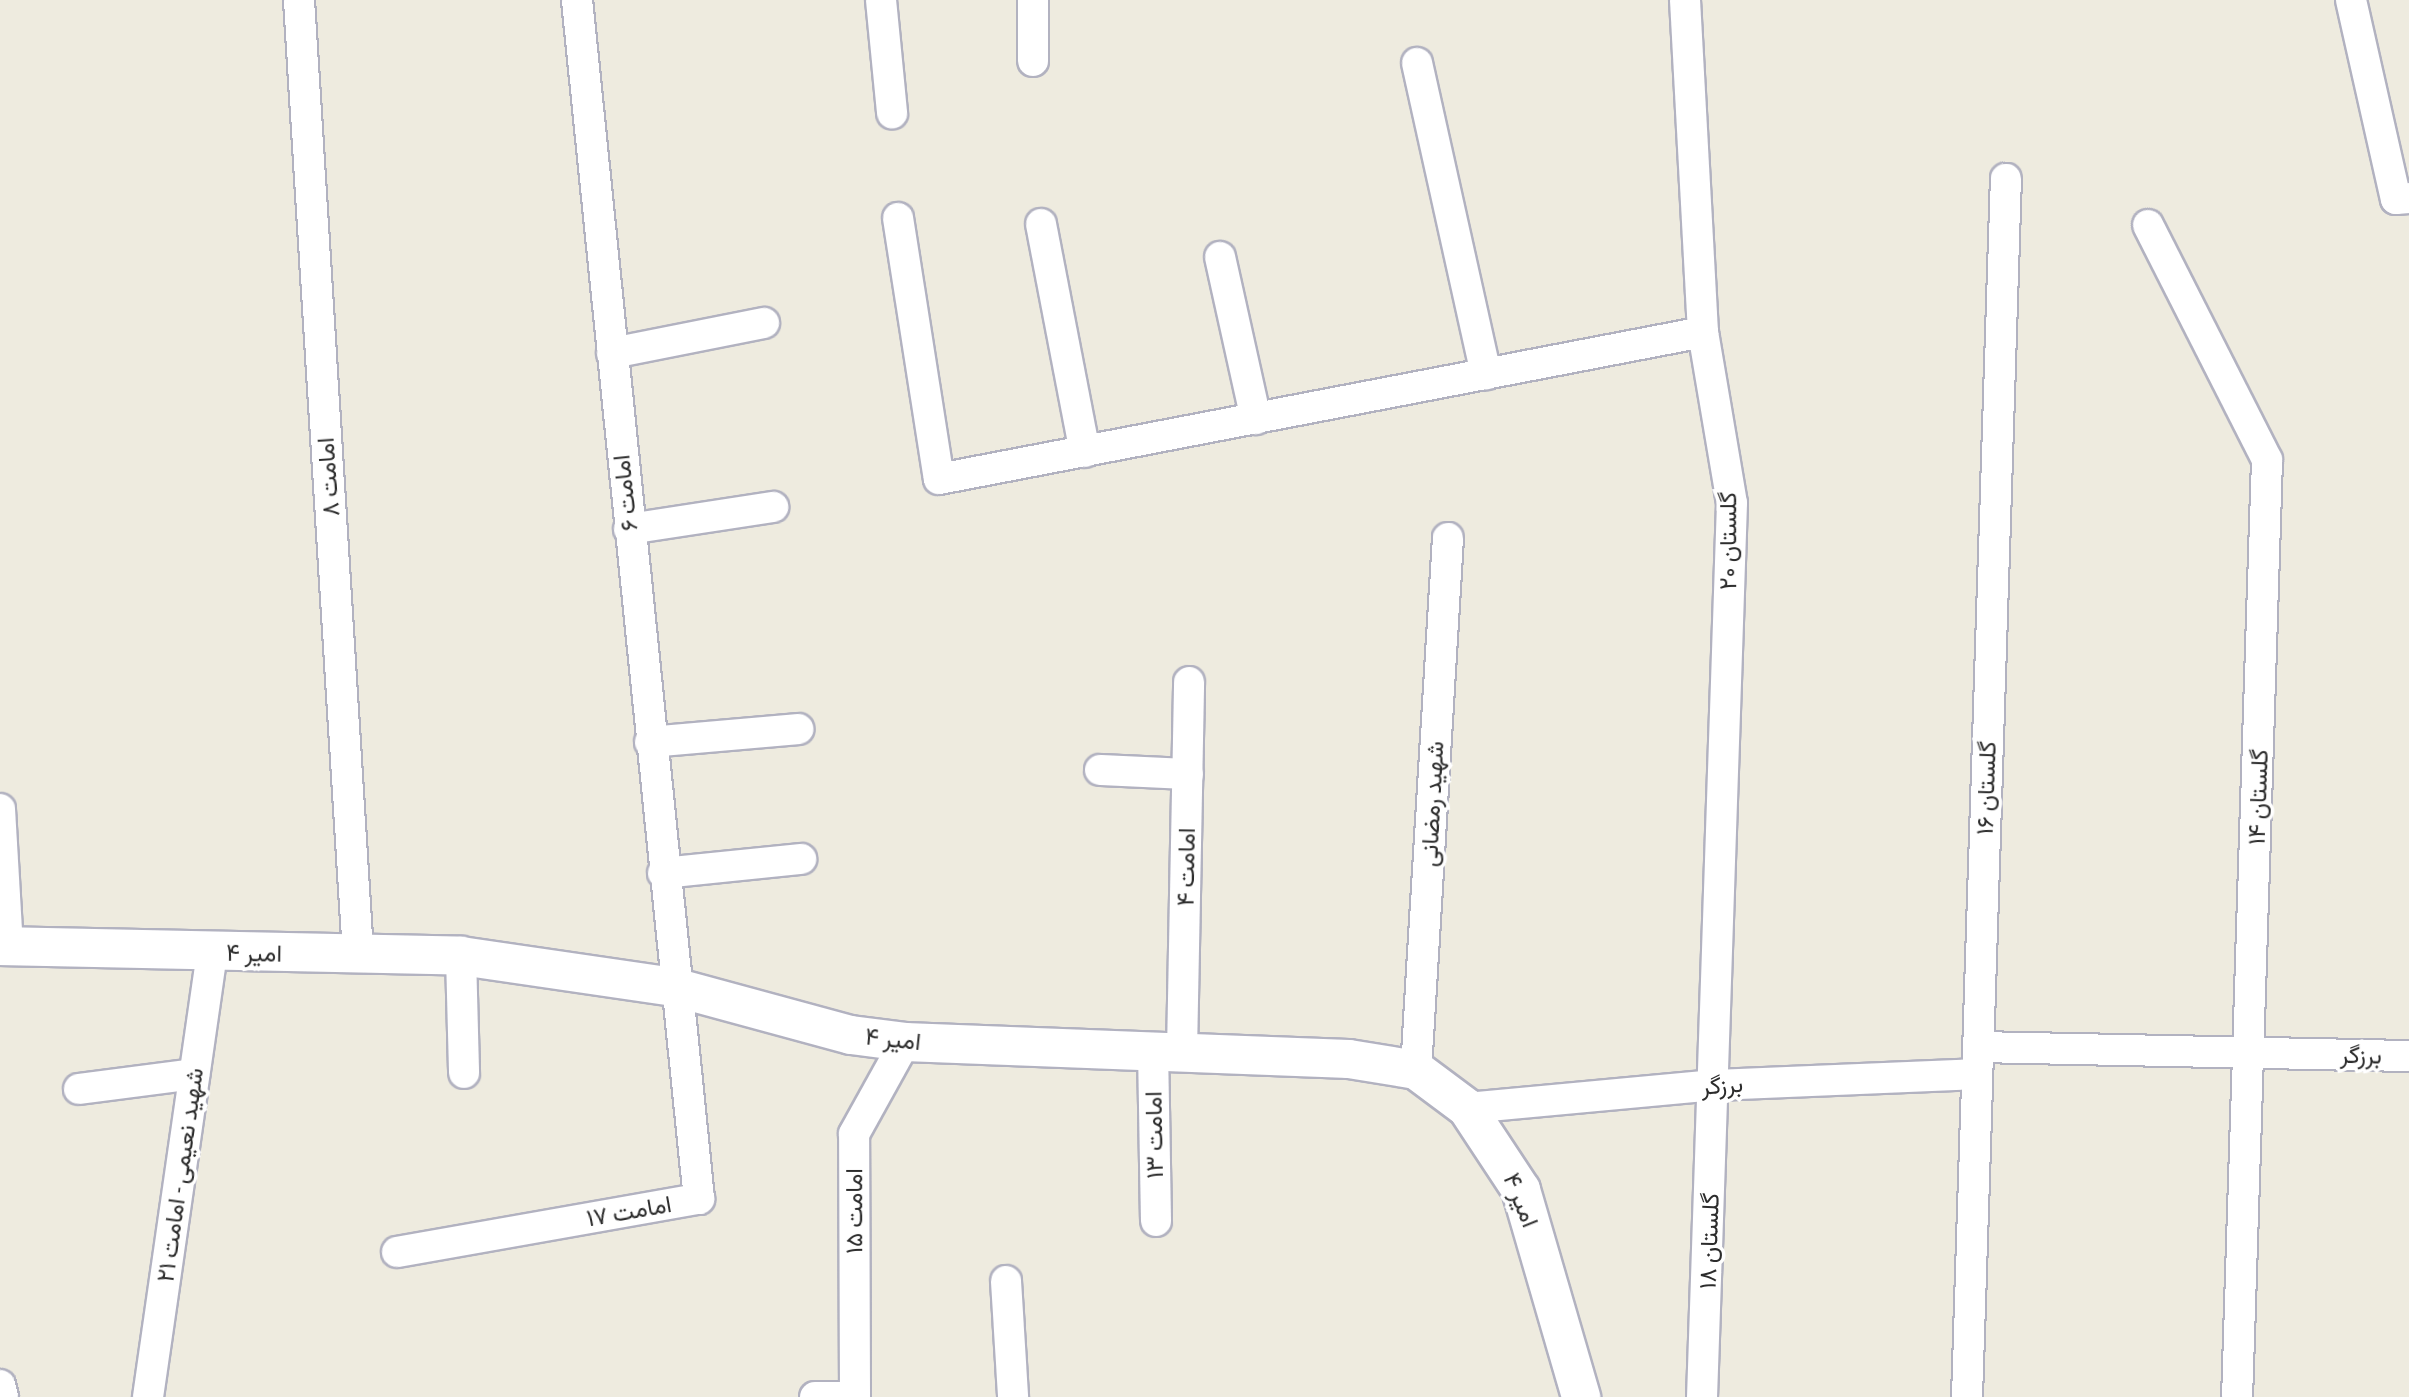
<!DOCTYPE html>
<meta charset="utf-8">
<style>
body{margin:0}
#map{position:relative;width:2409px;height:1397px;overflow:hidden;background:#eeebdf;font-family:"PT Sans Narrow",Vazirmatn,sans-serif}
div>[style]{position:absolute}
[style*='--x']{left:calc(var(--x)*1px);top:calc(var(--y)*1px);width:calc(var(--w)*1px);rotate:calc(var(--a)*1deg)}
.roads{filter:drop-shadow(2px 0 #b2b2c0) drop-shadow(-2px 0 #b2b2c0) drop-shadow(0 2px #b2b2c0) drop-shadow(0 -2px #b2b2c0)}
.minor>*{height:30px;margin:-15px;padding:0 15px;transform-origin:15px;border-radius:15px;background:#fff}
.tertiary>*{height:38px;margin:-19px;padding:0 19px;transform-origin:19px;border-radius:19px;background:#fff}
span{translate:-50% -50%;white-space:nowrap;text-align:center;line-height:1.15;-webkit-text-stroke:7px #fff;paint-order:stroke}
.street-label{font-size:24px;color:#2c2c2c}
</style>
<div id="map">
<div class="roads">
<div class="minor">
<i style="--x:299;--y:0;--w:957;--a:86.46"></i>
<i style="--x:881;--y:0;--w:114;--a:84.4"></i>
<i style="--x:1033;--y:0;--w:61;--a:90"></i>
<i style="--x:1685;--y:0;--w:332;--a:86.9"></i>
<i style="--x:1703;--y:332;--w:173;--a:80.4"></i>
<i style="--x:1732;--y:503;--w:895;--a:91.92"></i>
<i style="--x:2351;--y:0;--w:204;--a:77.3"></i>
<i style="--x:2396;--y:199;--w:13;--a:-4"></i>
<i style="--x:1417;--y:63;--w:319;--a:77.5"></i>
<i style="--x:898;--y:218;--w:264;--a:81.1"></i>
<i style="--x:939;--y:479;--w:778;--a:-10.89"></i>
<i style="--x:1041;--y:224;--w:232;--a:79.1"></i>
<i style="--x:2148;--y:225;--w:263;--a:63.1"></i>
<i style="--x:2267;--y:460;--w:937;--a:91.83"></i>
<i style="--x:1220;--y:257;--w:166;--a:77.5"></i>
<i style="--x:612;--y:353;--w:155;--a:-11.2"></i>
<i style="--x:629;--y:529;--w:146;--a:-8.7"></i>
<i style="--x:650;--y:742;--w:149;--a:-5"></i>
<i style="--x:1100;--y:770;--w:88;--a:2.6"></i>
<i style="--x:0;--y:809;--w:137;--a:86.7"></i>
<i style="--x:663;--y:873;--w:139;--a:-5.8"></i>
<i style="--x:461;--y:956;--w:117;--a:88.5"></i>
<i style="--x:1978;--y:1047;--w:431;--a:1.2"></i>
<i style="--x:1153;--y:1049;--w:172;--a:89"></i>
<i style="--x:1182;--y:1052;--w:370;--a:-88.9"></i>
<i style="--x:1416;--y:1070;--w:533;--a:-86.56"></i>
<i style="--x:79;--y:1089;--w:116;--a:-7.4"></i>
<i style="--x:1467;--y:1108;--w:249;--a:-5.3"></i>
<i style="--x:1715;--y:1085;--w:262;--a:-2.4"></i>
<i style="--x:397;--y:1252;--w:307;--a:-10"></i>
<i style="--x:699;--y:1199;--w:1205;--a:-95.81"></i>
<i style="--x:1006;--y:1281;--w:116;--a:86.5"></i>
<i style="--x:0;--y:1385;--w:12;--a:76"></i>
<i style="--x:855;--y:1394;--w:260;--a:-90.2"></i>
<i style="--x:854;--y:1134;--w:105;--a:-61"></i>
<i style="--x:148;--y:1397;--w:450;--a:-81.8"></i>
<i style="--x:815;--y:1397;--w:40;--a:0"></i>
<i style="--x:1967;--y:1397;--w:1219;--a:-88.17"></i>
</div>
<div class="tertiary">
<i style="--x:0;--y:946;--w:461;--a:1.2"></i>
<i style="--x:461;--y:956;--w:215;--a:8.3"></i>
<i style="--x:674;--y:987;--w:183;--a:15.2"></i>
<i style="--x:851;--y:1035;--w:54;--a:7.4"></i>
<i style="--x:905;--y:1042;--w:444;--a:2.2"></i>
<i style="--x:1349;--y:1059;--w:68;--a:9.3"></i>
<i style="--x:1416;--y:1070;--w:64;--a:36.7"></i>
<i style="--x:1467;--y:1108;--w:98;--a:56.6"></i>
<i style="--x:1521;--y:1190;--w:216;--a:73.8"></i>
</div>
</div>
<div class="street-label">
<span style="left:328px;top:477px;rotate:-94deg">امامت ۸</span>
<span style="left:625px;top:493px;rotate:-96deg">امامت ۶</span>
<span style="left:1728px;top:541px;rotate:-90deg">گلستان ۲۰</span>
<span style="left:1986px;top:788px;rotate:-88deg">گلستان ۱۶</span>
<span style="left:2258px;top:797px;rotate:-88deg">گلستان ۱۴</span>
<span style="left:1432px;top:804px;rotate:-87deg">شهید رمضانی</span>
<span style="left:1186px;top:867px;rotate:-89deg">امامت ۴</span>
<span style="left:254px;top:953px;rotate:1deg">امیر ۴</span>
<span style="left:893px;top:1039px;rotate:6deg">امیر ۴</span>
<span style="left:2361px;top:1055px;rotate:1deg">برزگر</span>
<span style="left:1722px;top:1085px;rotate:-4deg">برزگر</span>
<span style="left:1154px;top:1135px;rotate:-91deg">امامت ۱۳</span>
<span style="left:180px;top:1175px;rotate:-82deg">شهید نعیمی - امامت ۲۱</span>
<span style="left:1521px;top:1200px;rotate:68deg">امیر ۴</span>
<span style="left:629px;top:1211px;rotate:-10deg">امامت ۱۷</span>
<span style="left:854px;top:1211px;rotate:-90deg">امامت ۱۵</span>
<span style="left:1709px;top:1241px;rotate:-88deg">گلستان ۱۸</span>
</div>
</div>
